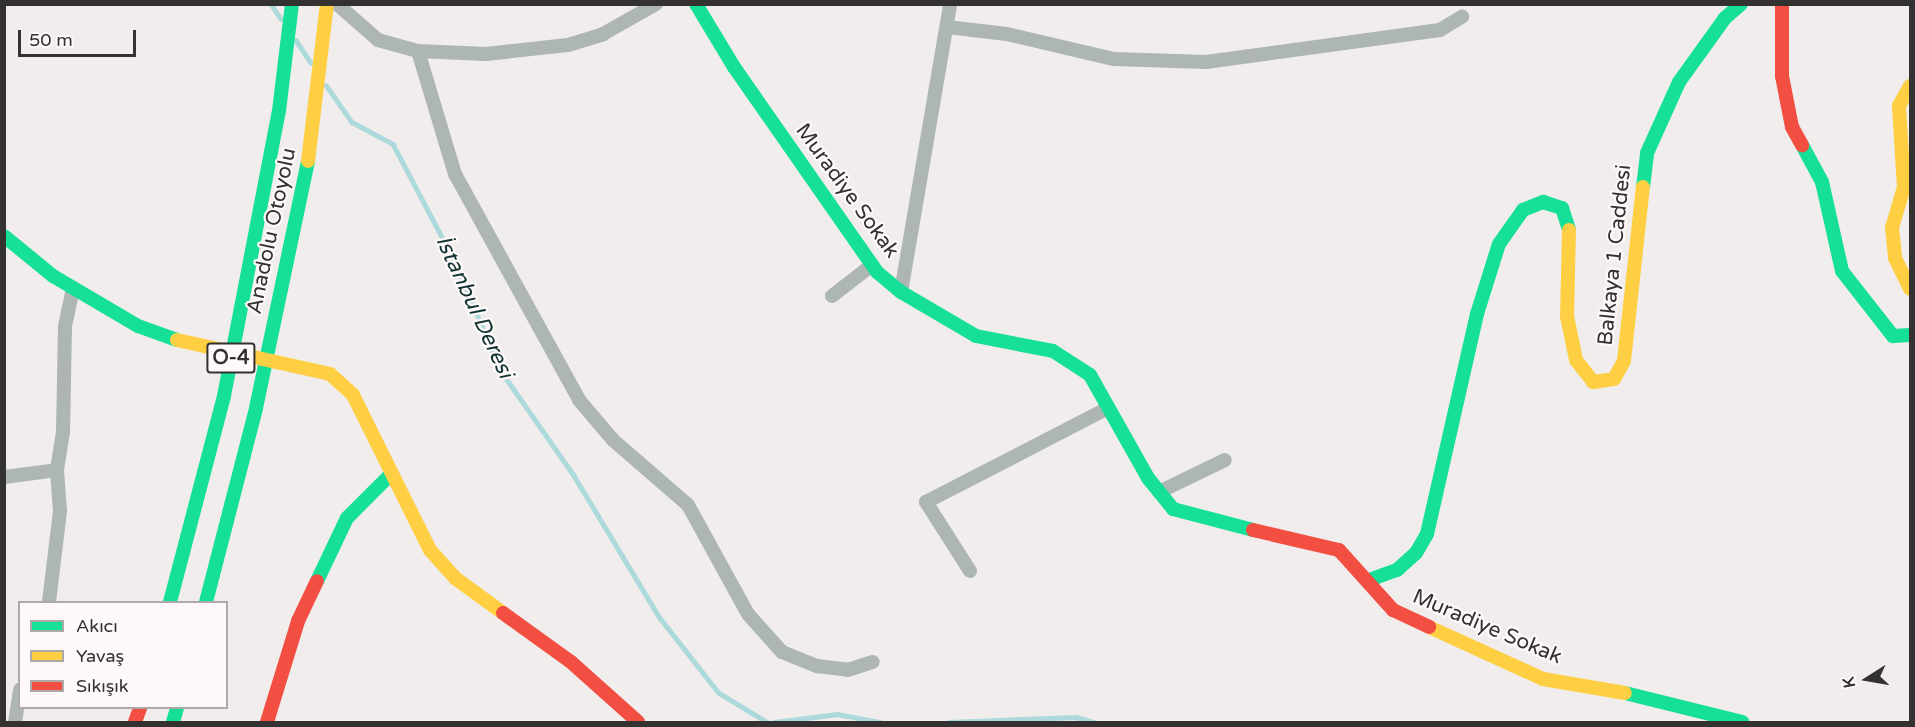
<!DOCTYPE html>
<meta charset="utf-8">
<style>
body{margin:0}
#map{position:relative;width:1915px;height:727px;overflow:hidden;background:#f0edec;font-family:"Varela Round",sans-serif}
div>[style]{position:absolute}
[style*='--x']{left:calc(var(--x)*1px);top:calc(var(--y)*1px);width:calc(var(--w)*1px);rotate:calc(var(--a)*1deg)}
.stream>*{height:4.5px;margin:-2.25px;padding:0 2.25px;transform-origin:2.25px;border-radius:2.25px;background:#acd9db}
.street>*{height:14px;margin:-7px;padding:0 7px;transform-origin:7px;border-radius:7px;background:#adb5b5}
.fast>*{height:14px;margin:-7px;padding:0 7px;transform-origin:7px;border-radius:7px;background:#16e098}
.slow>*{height:14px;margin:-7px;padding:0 7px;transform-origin:7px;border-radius:7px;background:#ffcf43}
.jam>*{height:14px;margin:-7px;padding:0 7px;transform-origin:7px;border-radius:7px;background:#f24e42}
.slow-bridge>*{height:14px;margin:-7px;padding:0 7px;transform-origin:7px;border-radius:7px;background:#ffcf43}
span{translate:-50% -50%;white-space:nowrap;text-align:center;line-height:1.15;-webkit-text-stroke:4.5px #fef9f8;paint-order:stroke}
.shield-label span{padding:2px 4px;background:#fef9f8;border:2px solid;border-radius:4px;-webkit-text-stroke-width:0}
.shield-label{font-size:20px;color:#343131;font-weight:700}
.street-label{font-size:21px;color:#343131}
.water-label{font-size:22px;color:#113334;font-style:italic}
.frame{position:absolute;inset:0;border:6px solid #343131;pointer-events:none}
.legend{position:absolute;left:18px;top:601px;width:210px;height:108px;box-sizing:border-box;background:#fef9f8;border:2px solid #ada9a8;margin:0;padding:8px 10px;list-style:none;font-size:18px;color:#343131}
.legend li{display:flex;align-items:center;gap:12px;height:30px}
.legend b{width:30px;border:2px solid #ada9a8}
.north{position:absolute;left:1837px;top:649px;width:60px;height:60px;-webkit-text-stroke:4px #fef9f8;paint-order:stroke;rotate:259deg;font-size:16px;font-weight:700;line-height:24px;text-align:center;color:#343131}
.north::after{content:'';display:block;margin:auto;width:21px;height:27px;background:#343131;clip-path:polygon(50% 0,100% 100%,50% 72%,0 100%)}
.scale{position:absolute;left:18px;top:30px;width:118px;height:27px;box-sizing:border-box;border:3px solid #343131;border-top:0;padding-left:8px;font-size:18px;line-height:21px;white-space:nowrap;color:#343131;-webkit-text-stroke:4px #fef9f8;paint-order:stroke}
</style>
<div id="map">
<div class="stream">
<i style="--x:271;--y:4;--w:18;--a:56"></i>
<i style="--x:296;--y:40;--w:27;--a:57"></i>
<i style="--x:326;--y:85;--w:45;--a:54.9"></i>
<i style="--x:352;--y:122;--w:47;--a:28.2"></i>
<i style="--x:393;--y:144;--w:120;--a:62.2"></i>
<i style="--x:449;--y:250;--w:135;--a:66.5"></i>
<i style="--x:503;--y:374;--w:122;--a:55"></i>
<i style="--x:573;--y:474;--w:168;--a:58.9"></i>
<i style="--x:660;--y:618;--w:95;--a:51.8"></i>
<i style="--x:719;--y:693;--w:56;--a:31.1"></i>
<i style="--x:774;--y:722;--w:64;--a:-7.2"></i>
<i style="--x:837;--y:714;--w:44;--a:10.5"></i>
<i style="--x:949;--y:722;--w:127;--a:-2.3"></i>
<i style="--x:1076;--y:717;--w:19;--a:16"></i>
</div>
<div class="street">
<i style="--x:337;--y:4;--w:55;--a:41.3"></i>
<i style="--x:378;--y:40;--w:41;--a:15.4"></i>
<i style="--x:418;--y:51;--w:68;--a:2.5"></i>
<i style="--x:486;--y:54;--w:82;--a:-6.3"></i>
<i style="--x:568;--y:45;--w:37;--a:-17"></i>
<i style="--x:603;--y:34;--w:61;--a:-29.5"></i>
<i style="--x:947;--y:27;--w:60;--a:6.7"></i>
<i style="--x:1007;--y:34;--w:110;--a:13.2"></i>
<i style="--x:1114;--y:59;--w:92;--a:1.9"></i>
<i style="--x:1206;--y:62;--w:236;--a:-7.8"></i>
<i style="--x:1440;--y:30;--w:26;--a:-31"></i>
<i style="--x:418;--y:51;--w:128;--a:73.3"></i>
<i style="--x:455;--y:174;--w:258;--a:61.2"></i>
<i style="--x:579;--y:400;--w:52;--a:49.6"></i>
<i style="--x:613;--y:440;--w:99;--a:40.9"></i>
<i style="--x:688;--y:505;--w:124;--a:61.2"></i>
<i style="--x:748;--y:614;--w:51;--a:48.2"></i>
<i style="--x:782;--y:652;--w:38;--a:22"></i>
<i style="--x:817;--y:666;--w:31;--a:7"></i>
<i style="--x:848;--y:670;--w:26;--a:-18"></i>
<i style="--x:901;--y:292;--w:292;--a:-80.3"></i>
<i style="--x:832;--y:296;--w:51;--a:-37.8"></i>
<i style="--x:4;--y:477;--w:53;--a:-7.5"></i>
<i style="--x:1159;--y:492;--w:73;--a:-25.9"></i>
<i style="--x:970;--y:571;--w:82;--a:-122.5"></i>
<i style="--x:926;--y:502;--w:203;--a:-27.3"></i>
<i style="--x:49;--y:602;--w:92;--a:-83.1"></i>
<i style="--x:60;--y:511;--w:41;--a:-94.2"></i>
<i style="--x:57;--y:470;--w:38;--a:-81"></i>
<i style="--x:63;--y:432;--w:106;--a:-88.9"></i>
<i style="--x:65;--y:326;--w:39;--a:-78"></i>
<i style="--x:15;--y:722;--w:33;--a:-81"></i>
</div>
<div class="fast">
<i style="--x:696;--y:4;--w:74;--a:58.9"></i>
<i style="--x:734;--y:67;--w:250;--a:55.1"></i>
<i style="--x:877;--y:272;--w:31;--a:40"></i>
<i style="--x:901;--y:292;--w:87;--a:30.4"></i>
<i style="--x:976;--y:336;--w:78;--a:11"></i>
<i style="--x:1053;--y:351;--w:44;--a:33"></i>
<i style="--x:1090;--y:375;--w:118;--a:60.6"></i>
<i style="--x:1148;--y:478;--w:40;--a:51"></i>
<i style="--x:1173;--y:509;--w:83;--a:14.7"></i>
<i style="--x:1802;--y:145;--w:42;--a:61.6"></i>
<i style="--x:1822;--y:182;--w:91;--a:77.3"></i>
<i style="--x:1842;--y:271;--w:83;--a:51.9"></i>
<i style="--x:1893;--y:336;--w:17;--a:-3"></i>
<i style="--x:1643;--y:187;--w:34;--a:-83"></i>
<i style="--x:1647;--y:153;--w:78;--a:-65.7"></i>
<i style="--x:1679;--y:82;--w:79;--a:-54.3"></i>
<i style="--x:1725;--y:18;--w:21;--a:-41"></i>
<i style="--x:4;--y:236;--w:63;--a:39.2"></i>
<i style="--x:53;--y:276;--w:99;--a:30.5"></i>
<i style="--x:138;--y:326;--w:41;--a:19.7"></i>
<i style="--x:1369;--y:580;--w:30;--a:-20"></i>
<i style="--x:1397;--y:570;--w:25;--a:-42"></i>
<i style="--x:1416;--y:553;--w:22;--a:-60"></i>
<i style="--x:1427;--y:534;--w:226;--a:-77.2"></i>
<i style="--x:1477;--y:314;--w:73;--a:-72.6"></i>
<i style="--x:1499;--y:244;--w:42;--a:-54.8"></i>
<i style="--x:1523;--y:210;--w:22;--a:-22"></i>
<i style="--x:1543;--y:202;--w:20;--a:18"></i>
<i style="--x:1562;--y:208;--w:23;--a:72"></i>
<i style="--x:317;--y:581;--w:70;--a:-64.5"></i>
<i style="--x:347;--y:518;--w:61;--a:-45"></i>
<i style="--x:170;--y:602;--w:213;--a:-75.3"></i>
<i style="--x:224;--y:396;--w:290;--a:-79.1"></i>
<i style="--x:279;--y:111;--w:108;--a:-83.1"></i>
<i style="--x:206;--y:602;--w:200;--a:-75.5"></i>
<i style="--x:256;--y:408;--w:252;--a:-78.1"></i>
<i style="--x:1625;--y:693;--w:121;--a:13.9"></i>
<i style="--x:173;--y:722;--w:15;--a:-74"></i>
</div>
<div class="slow">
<i style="--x:1910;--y:86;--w:23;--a:119"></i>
<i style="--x:1899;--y:106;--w:81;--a:86.5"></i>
<i style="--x:1904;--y:187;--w:43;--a:106.3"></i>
<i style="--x:1892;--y:228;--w:30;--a:84"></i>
<i style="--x:1895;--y:258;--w:34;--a:64"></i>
<i style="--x:308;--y:161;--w:158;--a:-83.1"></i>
<i style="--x:1569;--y:230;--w:86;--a:91.3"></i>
<i style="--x:1567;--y:316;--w:45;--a:78.4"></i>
<i style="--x:1576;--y:360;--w:28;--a:52"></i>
<i style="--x:1593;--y:382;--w:21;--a:-8"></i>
<i style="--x:1614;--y:379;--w:21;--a:-61"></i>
<i style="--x:1624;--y:361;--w:175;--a:-83.8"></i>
<i style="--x:330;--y:374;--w:31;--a:42"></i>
<i style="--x:353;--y:395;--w:173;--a:63.6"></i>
<i style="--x:430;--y:550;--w:38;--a:48"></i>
<i style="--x:455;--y:578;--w:59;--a:36.1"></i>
<i style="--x:1429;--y:627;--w:125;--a:24.5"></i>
<i style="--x:1543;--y:679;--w:83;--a:9.7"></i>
</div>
<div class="jam">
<i style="--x:1782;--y:4;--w:72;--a:90"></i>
<i style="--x:1782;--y:76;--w:52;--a:78.9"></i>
<i style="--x:1792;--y:127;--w:21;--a:61"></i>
<i style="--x:1253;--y:530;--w:88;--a:13.1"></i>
<i style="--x:1339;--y:550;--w:81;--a:48"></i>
<i style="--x:1393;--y:610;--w:40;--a:25"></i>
<i style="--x:503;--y:613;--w:84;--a:35.8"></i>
<i style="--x:571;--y:662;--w:90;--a:41.8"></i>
<i style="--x:135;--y:722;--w:15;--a:-70"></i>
<i style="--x:267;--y:722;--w:106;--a:-72.9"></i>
<i style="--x:298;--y:621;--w:44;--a:-64.6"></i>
</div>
<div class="slow-bridge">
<i style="--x:177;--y:340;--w:157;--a:12.5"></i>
</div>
<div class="shield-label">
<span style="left:231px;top:358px">O-4</span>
</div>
<div class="street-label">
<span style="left:847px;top:191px;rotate:54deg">Muradiye Sokak</span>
<span style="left:272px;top:231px;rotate:-78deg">Anadolu Otoyolu</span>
<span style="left:1615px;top:255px;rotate:-84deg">Balkaya 1 Caddesi</span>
<span style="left:1487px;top:627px;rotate:23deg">Muradiye Sokak</span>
</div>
<div class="water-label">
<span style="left:474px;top:307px;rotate:65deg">İstanbul Deresi</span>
</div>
<div class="frame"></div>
<ul class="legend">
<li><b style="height:8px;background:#16e098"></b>Akıcı</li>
<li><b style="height:8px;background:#ffcf43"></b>Yavaş</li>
<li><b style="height:8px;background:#f24e42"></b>Sıkışık</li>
</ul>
<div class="north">K</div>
<div class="scale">50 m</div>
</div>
